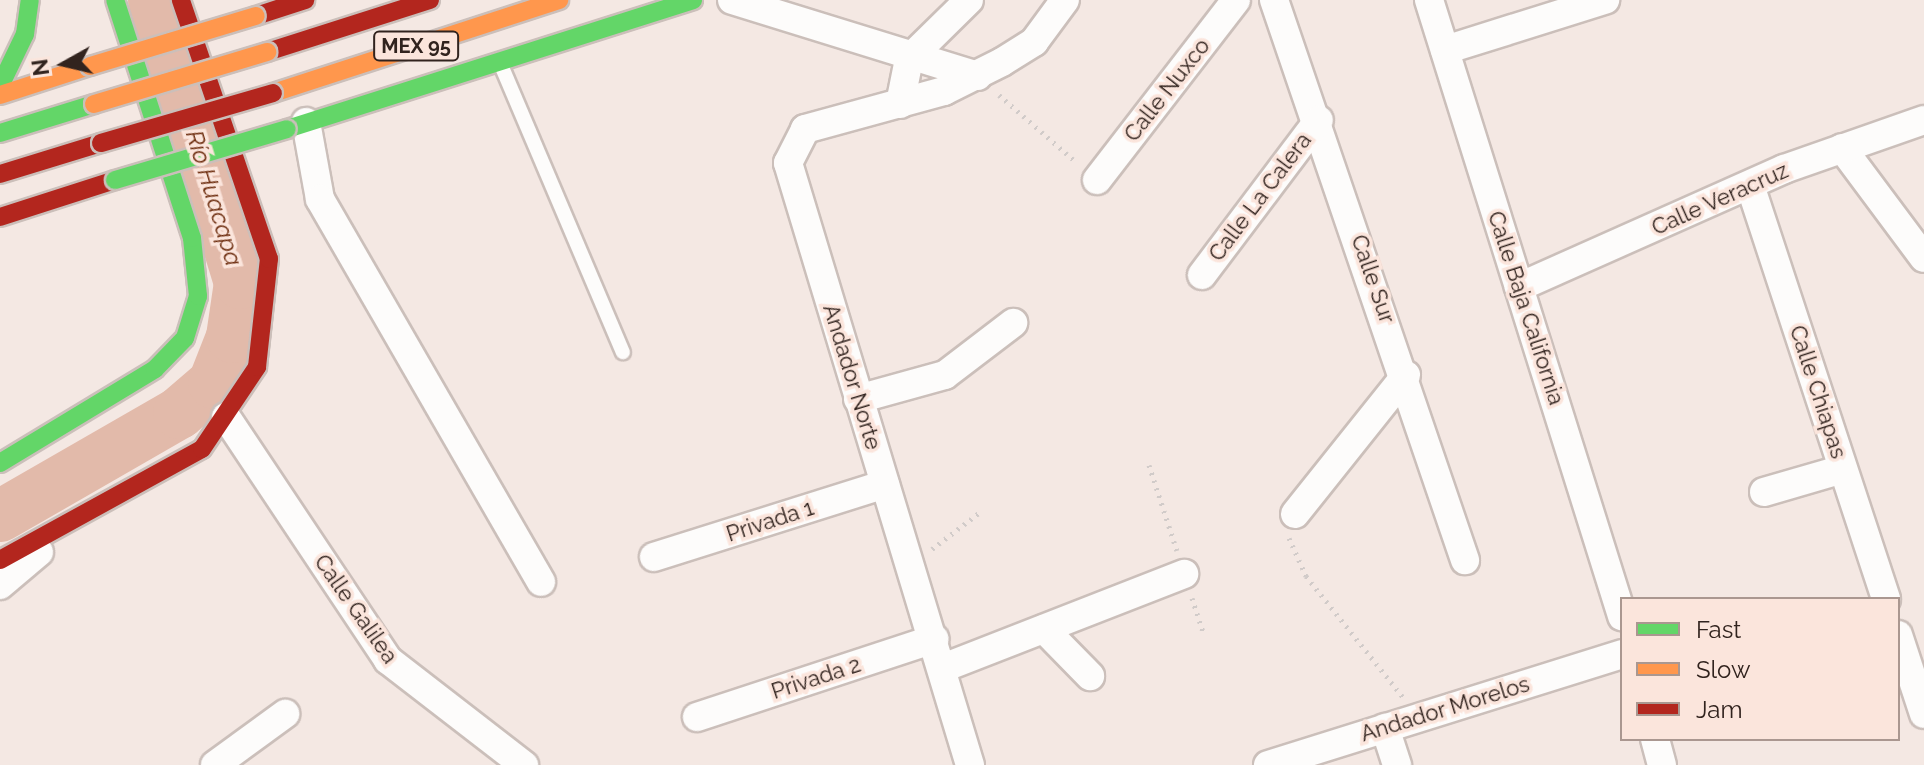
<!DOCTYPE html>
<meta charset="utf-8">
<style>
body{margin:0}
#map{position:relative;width:1924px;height:765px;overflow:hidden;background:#f4e8e3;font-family:Raleway,sans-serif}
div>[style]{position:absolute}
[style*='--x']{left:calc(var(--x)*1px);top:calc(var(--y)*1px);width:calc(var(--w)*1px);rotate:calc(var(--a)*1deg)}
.river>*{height:52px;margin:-26px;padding:0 26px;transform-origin:26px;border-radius:26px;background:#e2baaa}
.path>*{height:5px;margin-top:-2.5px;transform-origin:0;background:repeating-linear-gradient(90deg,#d1cbc9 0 2px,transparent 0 8px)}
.roads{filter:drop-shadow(2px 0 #cbbfba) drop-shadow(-2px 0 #cbbfba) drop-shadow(0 2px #cbbfba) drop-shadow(0 -2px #cbbfba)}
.lane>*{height:14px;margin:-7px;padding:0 7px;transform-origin:7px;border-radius:7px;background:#fdfcfb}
.street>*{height:28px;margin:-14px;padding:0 14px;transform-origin:14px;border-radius:14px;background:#fdfcfb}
.fast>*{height:18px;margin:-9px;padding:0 9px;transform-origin:9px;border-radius:9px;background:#63d668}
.slow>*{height:18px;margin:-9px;padding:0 9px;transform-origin:9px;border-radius:9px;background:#ff974d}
.jam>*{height:18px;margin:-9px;padding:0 9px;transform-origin:9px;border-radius:9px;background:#b3261e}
.bridges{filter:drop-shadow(2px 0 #cbbfba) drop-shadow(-2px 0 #cbbfba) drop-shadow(0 2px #cbbfba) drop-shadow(0 -2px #cbbfba)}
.fast-bridge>*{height:18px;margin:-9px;padding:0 9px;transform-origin:9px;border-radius:9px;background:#63d668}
.slow-bridge>*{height:18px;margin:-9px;padding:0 9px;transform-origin:9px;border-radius:9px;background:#ff974d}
.jam-bridge>*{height:18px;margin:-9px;padding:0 9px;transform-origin:9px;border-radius:9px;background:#b3261e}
span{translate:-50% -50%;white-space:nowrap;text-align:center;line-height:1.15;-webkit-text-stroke:7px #fbe5dc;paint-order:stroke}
.shield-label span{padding:2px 6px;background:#fbe5dc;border:2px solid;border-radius:6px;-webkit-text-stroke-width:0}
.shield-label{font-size:20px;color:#31231e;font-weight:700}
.street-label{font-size:22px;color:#31231e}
.water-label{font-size:24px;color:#6f2f11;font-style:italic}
.legend{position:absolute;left:1620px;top:597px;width:280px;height:144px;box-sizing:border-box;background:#fbe5dc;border:2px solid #aa9790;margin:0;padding:10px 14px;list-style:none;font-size:24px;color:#31231e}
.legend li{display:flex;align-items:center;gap:16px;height:40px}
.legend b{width:40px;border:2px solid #aa9790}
.north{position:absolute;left:24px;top:24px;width:80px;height:80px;-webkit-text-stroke:6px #fbe5dc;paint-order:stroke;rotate:262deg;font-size:22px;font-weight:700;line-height:32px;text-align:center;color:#31231e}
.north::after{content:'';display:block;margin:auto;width:28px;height:36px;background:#31231e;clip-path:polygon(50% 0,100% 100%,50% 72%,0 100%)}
</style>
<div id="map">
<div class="river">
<i style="--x:0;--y:516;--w:207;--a:-29.9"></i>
<i style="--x:179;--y:413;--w:46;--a:-40.6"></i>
<i style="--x:214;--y:383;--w:49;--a:-68.6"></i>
<i style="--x:232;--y:337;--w:55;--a:-81.6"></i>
<i style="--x:240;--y:283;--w:296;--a:-106.9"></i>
</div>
<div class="path">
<i style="--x:999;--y:95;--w:102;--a:41"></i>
<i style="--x:1149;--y:465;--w:90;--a:72"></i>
<i style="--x:1289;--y:538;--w:42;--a:65.9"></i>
<i style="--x:1306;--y:576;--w:155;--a:51.3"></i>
<i style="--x:932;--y:549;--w:59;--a:-37.5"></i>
<i style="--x:1192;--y:598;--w:35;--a:72"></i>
</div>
<div class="roads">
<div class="lane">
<i style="--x:501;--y:65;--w:312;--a:67"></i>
</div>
<div class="street">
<i style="--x:732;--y:0;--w:257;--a:17.2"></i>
<i style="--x:1274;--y:0;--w:592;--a:71.17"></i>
<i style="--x:1429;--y:0;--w:646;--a:72.6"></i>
<i style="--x:1445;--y:50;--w:168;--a:-17.4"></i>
<i style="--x:900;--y:104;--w:46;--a:-78.7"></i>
<i style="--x:909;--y:59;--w:84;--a:-44.5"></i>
<i style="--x:306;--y:122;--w:78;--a:79.7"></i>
<i style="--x:320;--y:199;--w:442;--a:60"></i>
<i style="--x:1842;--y:148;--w:137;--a:53.3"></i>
<i style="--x:1097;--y:180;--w:227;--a:-52.3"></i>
<i style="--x:1750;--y:185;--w:436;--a:71.8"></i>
<i style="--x:1202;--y:275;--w:194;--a:-53"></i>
<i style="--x:1519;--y:287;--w:290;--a:-24"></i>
<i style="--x:1784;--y:169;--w:148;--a:-19.3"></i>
<i style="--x:858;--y:399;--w:90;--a:-15.4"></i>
<i style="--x:945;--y:375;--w:86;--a:-37.4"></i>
<i style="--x:226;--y:417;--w:292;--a:56.3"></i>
<i style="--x:388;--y:660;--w:172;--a:37.7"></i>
<i style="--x:1764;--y:492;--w:82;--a:-16.2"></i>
<i style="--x:1295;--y:514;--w:178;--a:-51.4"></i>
<i style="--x:654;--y:557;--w:242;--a:-17.5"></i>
<i style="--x:0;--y:585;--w:51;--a:-40.2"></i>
<i style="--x:1044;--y:629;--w:66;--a:45.6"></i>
<i style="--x:1898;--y:635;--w:83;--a:71.8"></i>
<i style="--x:943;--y:668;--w:259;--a:-21.3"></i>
<i style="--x:697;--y:717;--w:250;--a:-18.2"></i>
<i style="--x:1385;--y:728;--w:39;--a:72"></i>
<i style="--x:1655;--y:739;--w:27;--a:75"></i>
<i style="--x:215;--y:765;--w:87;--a:-36.1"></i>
<i style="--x:970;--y:765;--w:629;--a:-106.82"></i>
<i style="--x:788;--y:163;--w:38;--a:-63"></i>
<i style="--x:805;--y:129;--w:144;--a:-15.3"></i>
<i style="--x:944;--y:91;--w:65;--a:-26.6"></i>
<i style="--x:1002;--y:62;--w:38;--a:-32"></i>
<i style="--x:1034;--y:42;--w:52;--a:-53.6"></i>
<i style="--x:1268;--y:765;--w:371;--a:-17.4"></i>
</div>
<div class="fast">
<i style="--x:0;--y:86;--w:58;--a:-64.3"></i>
<i style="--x:25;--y:34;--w:34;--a:-82"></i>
<i style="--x:287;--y:129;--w:426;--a:-17.6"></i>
<i style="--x:0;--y:133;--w:98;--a:-17.1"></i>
<i style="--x:0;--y:463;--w:181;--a:-31.2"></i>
<i style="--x:155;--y:369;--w:43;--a:-45.9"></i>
<i style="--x:185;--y:338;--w:44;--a:-72.8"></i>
<i style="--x:198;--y:296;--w:58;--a:-95.9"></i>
<i style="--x:192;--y:238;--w:250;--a:-107.9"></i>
</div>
<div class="slow">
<i style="--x:273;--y:93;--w:301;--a:-18"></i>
<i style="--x:0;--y:95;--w:95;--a:-17.9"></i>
</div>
<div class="jam">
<i style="--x:256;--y:16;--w:52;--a:-18.1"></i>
<i style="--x:267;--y:52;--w:171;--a:-17.7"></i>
<i style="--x:0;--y:174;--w:106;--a:-17.1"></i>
<i style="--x:0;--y:217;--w:121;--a:-17.8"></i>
<i style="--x:0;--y:560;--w:230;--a:-28.8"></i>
<i style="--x:202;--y:449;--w:99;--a:-56.1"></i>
<i style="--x:257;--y:367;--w:109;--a:-83.7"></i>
<i style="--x:269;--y:259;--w:274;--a:-108.8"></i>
</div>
</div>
<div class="bridges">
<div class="fast-bridge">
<i style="--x:115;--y:180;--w:179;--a:-16.5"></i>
</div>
<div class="slow-bridge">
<i style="--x:90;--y:66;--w:173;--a:-16.8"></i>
<i style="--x:94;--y:104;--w:181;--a:-16.7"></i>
</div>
<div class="jam-bridge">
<i style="--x:101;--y:143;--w:179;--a:-16.2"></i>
</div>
</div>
<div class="shield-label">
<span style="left:416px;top:46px">MEX 95</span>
</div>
<div class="street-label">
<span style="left:1167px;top:90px;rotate:-52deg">Calle Nuxco</span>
<span style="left:1260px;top:197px;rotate:-53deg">Calle La Calera</span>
<span style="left:1720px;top:199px;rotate:-24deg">Calle Veracruz</span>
<span style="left:1373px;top:279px;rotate:71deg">Calle Sur</span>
<span style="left:1526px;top:308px;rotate:72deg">Calle Baja California</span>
<span style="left:852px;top:377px;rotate:73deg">Andador Norte</span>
<span style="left:1818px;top:392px;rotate:72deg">Calle Chiapas</span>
<span style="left:770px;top:521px;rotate:-18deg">Privada 1</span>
<span style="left:356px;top:609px;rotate:55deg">Calle Galilea</span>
<span style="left:816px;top:678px;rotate:-18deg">Privada 2</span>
<span style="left:1445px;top:709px;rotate:-17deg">Andador Morelos</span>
</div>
<div class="water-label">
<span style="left:214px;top:198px;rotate:73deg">Río Huacapa</span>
</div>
<ul class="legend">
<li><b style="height:10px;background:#63d668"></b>Fast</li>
<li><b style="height:10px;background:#ff974d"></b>Slow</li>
<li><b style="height:10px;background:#b3261e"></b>Jam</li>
</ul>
<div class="north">N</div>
</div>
